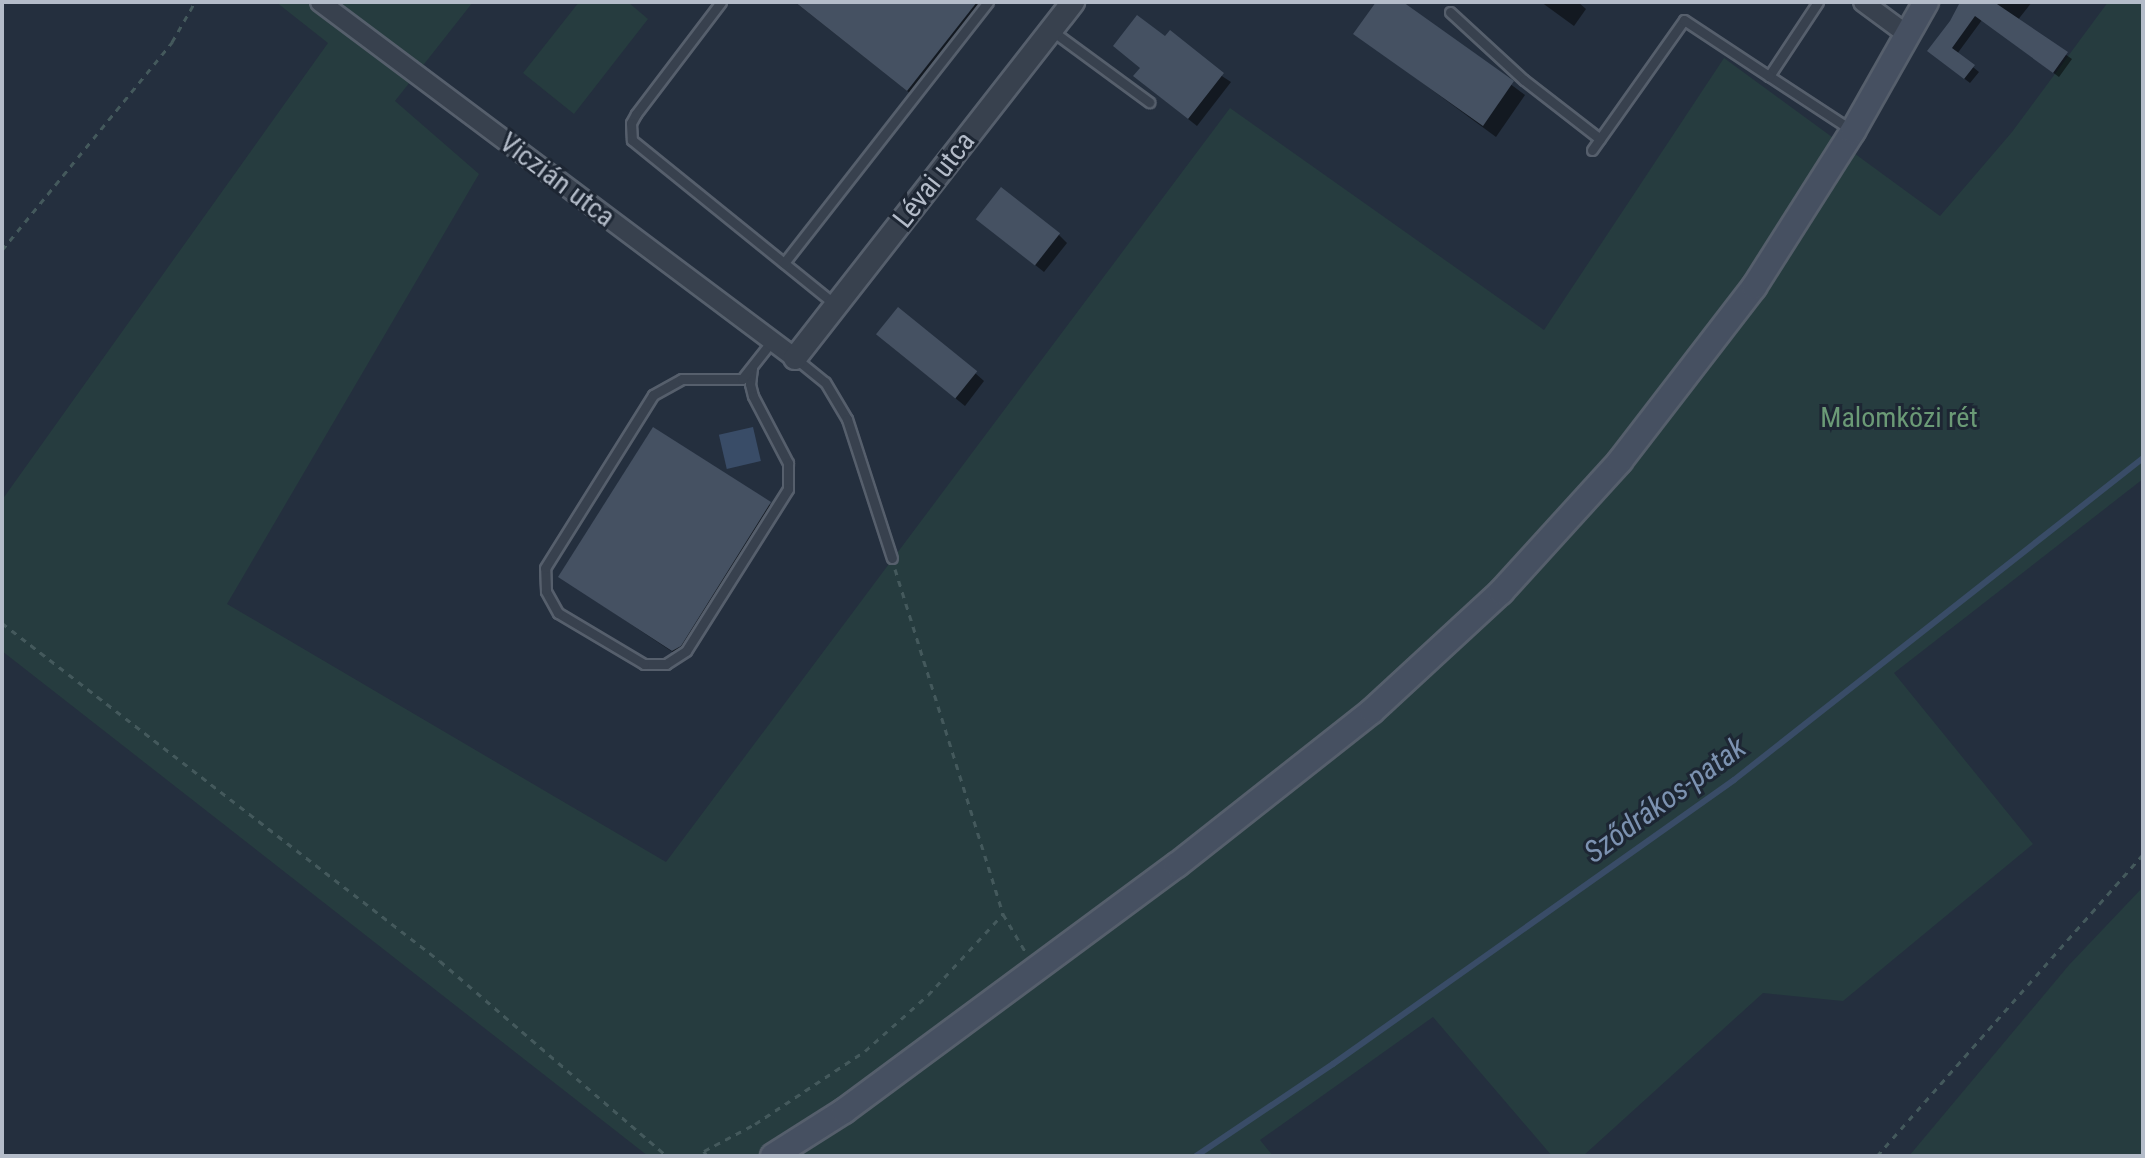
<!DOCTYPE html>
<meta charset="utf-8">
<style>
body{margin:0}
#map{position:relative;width:2145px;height:1158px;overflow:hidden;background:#242f3e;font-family:"Roboto Condensed",sans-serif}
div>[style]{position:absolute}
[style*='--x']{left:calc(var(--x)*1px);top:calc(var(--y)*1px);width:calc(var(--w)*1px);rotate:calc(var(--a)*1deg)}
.green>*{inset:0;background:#263c3f}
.water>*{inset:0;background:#394c67;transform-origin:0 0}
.shadow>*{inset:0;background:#0007}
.stream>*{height:6px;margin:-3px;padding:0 3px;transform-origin:3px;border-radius:3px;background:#394c67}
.building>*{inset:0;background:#455162;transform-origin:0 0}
.path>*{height:3px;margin-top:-1.5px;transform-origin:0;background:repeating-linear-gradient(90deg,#44595c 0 6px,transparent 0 12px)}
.roads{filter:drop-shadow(2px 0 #565f6c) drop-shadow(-2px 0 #565f6c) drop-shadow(0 2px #565f6c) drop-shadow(0 -2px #565f6c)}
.service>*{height:9px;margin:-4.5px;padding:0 4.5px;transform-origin:4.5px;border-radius:4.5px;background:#38414e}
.minor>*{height:18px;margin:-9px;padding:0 9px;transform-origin:9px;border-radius:9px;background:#38414e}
.tertiary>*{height:22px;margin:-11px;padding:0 11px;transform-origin:11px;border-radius:11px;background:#38414e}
.secondary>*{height:24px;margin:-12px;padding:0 12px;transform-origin:12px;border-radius:12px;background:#465061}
span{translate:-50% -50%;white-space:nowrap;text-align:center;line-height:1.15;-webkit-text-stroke:6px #1d2633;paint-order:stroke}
.street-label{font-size:28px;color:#b4bcc9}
.park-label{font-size:28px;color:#6b9a76}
.water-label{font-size:30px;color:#7c92b1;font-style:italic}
.frame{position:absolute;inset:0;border:4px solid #b4bcc9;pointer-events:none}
</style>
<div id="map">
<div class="green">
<i style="clip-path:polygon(276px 2px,473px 2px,395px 101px,479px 174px,227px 604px,666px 862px,1230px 108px,1544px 330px,1724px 58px,1940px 216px,2012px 132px,2108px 2px,2143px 2px,2143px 479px,1894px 673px,2033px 844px,1843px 1001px,1763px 993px,1583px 1156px,1552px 1156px,1433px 1017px,1260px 1140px,1273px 1156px,648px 1156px,2px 651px,2px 500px,328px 43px)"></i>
<i style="clip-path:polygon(579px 2px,628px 2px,648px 19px,574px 114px,523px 73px)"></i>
<i style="clip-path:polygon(2143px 887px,2143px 1156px,1909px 1156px,2069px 965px)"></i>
</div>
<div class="water">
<i style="left:753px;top:427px;width:35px;height:35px;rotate:77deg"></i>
</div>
<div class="shadow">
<i style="clip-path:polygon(795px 2px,992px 2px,916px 98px)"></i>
<i style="clip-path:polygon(1378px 2px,1400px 2px,1525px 95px,1496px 137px,1356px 34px)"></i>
<i style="clip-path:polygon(1541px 2px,1578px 2px,1586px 9px,1574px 26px)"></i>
<i style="clip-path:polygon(1964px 2px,2032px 2px,2017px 21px,2072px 59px,2059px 77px,1982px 20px,1957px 54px,1979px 72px,1970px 83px,1935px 56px)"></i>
<i style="clip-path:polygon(1165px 39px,1231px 82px,1197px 126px,1144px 84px)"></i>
<i style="clip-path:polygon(988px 227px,1058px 234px,1067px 243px,1044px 272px)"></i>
<i style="clip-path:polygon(887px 343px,975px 373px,984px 381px,965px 406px)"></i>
<i style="clip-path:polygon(769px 504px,778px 513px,689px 654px,683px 659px,560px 577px)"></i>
</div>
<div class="stream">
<i style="--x:1196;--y:1156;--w:165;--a:-33.9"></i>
<i style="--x:1333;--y:1064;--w:491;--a:-35.3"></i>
<i style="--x:1734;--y:780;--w:521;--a:-38.21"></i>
</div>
<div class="building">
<i style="clip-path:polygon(795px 2px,977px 2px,907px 91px)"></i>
<i style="clip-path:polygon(1376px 2px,1403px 2px,1514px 81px,1483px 126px,1353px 34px)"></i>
<i style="clip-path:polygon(1957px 2px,1994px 2px,2068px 52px,2053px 73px,1975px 16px,1952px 48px,1975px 65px,1964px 79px,1927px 51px,1950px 21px,1959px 4px)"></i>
<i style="clip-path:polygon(1137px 15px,1165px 36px,1170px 30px,1224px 73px,1188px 119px,1133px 76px,1140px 68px,1113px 46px)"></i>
<i style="left:1001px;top:187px;width:75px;height:41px;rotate:38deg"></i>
<i style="left:898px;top:307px;width:102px;height:35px;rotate:39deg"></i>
<i style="clip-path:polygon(653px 427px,771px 502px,681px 646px,672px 651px,558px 577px)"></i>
</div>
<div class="path">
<i style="--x:2;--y:250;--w:269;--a:-50.7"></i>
<i style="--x:172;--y:42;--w:46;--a:-60.1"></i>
<i style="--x:895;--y:569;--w:362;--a:72.6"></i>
<i style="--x:1003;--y:914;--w:43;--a:59.3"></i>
<i style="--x:2;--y:623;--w:553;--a:37.66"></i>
<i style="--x:440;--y:961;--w:299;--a:40.7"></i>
<i style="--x:707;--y:1156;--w:6;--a:-121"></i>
<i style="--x:704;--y:1151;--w:58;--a:-27.9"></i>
<i style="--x:755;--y:1124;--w:132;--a:-33.6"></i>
<i style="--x:865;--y:1051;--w:84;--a:-41.6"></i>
<i style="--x:928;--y:995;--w:110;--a:-47.2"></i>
<i style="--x:1877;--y:1156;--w:402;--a:-48.6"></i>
</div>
<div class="roads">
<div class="service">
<i style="--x:721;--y:2;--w:141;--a:127.2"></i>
<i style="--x:636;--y:114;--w:10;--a:119"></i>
<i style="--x:631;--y:123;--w:17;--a:87"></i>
<i style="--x:632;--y:140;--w:262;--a:39"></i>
<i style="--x:1818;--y:2;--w:89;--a:123.5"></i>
<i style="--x:1769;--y:76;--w:100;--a:33.2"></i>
<i style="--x:1450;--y:12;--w:100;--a:42.6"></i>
<i style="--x:1524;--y:80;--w:96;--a:37.8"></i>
<i style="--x:1051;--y:30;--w:122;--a:36.3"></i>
<i style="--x:1592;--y:150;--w:159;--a:-54.7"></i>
<i style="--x:1684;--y:20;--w:102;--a:33.4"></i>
<i style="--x:784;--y:263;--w:331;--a:-52"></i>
<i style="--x:795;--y:358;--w:38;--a:39"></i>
<i style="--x:825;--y:382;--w:43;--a:59.3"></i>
<i style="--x:847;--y:419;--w:146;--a:72.1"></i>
<i style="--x:752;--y:368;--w:16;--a:97"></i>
<i style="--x:750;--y:384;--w:12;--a:76"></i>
<i style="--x:753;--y:396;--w:76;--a:62.4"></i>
<i style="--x:788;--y:463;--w:26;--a:90"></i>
<i style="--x:788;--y:489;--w:191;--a:122.2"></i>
<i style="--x:686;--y:651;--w:24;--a:147"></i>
<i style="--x:666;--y:664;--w:22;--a:180"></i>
<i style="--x:644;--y:664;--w:100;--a:-149.3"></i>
<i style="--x:558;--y:613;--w:25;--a:-119"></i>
<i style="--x:546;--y:591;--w:23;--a:-92"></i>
<i style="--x:545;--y:568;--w:204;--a:-58"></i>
<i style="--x:653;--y:395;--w:33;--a:-29"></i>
<i style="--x:682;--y:379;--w:60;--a:0"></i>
<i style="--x:742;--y:379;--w:48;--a:-51.7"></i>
</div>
<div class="minor">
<i style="--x:320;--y:2;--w:594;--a:36.85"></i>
<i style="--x:1863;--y:2;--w:56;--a:36.3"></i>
</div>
<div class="tertiary">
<i style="--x:795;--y:358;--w:452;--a:-52"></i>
</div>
<div class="secondary">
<i style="--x:773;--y:1156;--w:84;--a:-32.4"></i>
<i style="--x:844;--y:1111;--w:414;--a:-36.5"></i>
<i style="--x:1177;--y:865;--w:248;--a:-38.3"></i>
<i style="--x:1372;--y:711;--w:176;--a:-42.7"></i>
<i style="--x:1501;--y:592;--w:177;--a:-47.7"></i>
<i style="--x:1620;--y:461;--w:220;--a:-52.4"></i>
<i style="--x:1754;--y:287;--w:185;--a:-57.6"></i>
<i style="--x:1853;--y:131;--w:148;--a:-60.5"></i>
</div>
</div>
<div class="street-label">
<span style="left:557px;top:180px;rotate:37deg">Viczián utca</span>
<span style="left:934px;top:180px;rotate:-52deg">Lévai utca</span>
</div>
<div class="park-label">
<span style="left:1899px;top:418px">Malomközi rét</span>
</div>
<div class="water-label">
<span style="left:1665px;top:800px;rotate:-36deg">Sződrákos-patak</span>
</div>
<div class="frame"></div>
</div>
